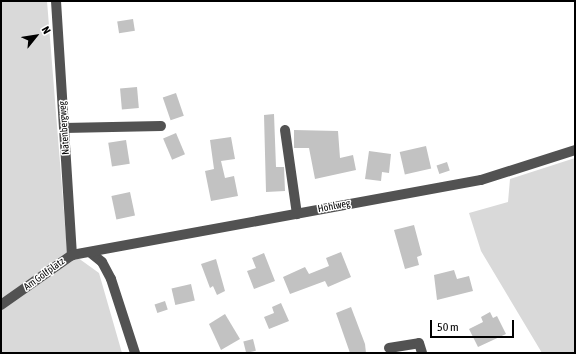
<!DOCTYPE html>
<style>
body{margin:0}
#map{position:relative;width:576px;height:354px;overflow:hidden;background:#fff;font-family:"Asap Condensed",sans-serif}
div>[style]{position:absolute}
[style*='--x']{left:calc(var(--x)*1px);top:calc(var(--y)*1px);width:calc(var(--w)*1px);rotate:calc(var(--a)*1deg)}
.green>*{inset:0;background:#d9d9d9}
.building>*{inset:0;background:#c2c2c2;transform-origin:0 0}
.minor>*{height:10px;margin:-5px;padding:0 5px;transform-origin:5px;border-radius:5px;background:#525252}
span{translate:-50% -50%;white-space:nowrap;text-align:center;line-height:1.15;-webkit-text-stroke:3px #fff;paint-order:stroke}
.street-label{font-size:10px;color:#000}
.frame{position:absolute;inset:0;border:2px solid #000;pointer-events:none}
.north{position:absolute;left:16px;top:16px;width:40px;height:40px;-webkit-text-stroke:3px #fff;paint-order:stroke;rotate:60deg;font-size:11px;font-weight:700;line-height:16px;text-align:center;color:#000}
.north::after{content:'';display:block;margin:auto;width:14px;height:18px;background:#000;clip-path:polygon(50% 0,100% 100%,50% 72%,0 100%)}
.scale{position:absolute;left:430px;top:320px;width:84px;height:18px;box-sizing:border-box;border:2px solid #000;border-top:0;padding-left:5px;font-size:12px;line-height:14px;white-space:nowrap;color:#000;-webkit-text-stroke:3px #fff;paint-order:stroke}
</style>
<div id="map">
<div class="green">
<i style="clip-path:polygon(1px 1px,47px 1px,67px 250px,99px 273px,122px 353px,1px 353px)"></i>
<i style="clip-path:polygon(575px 158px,575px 353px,542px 353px,481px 251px,469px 213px,508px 202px,510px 179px)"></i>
</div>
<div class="building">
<i style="left:133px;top:19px;width:12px;height:16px;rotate:81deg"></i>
<i style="left:137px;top:87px;width:21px;height:17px;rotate:85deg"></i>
<i style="left:176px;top:93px;width:24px;height:14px;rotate:71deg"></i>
<i style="clip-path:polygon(274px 114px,276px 167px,284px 167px,285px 191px,266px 192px,264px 115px)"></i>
<i style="clip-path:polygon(294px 130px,338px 131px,340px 158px,353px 155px,356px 170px,315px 179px,309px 148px,294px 148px)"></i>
<i style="left:176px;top:133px;width:23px;height:14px;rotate:67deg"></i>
<i style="clip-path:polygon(231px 137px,235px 159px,221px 161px,225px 178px,234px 176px,238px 196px,211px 201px,205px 171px,214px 169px,210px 140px)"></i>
<i style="left:126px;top:140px;width:24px;height:18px;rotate:81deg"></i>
<i style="left:426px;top:146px;width:23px;height:27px;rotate:77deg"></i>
<i style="clip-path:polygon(369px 151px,391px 154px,389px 173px,382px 172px,381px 181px,365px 179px)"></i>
<i style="left:447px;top:162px;width:9px;height:11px;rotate:72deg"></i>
<i style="left:130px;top:192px;width:24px;height:19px;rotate:78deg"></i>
<i style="clip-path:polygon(414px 225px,422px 255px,417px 257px,419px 265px,405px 269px,394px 230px)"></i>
<i style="clip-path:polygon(341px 252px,351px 277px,328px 287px,325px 281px,290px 294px,283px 277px,305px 267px,309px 274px,329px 266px,326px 258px)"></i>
<i style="clip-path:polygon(264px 253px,275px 281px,254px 289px,247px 271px,256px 268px,252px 258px)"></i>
<i style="clip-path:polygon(216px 259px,225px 291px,217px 295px,213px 286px,210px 288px,201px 264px)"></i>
<i style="clip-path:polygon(454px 270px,457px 279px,469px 276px,473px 291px,437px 300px,434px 275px)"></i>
<i style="left:191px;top:284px;width:17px;height:20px;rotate:77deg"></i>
<i style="left:165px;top:301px;width:9px;height:11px;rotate:72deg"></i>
<i style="clip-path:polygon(281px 303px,289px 321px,269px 329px,264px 317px,274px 313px,272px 307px)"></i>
<i style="clip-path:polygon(351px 307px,365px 344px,366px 353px,350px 353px,336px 313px)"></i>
<i style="clip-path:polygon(490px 312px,493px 318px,497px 316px,506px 334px,478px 347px,469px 329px,483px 322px,481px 317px)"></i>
<i style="clip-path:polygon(225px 314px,240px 339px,221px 350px,209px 324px)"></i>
<i style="left:253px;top:339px;width:12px;height:10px;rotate:76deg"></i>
</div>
<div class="minor">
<i style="--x:56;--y:1;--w:255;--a:86.4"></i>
<i style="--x:64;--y:128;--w:97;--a:-1.2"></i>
<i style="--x:285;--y:130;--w:85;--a:81.9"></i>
<i style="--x:91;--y:253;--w:14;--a:39"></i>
<i style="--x:102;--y:262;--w:19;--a:62"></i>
<i style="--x:111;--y:279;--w:78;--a:72"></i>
<i style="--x:1;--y:305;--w:87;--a:-35.2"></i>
<i style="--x:72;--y:255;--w:416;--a:-10.4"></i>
<i style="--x:481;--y:180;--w:99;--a:-17.7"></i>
<i style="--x:389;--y:348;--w:30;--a:-9"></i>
<i style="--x:419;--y:343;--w:10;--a:73"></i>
</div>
<div class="street-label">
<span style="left:64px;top:128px;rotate:-94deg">Natenbergweg</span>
<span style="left:334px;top:206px;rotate:-11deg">Hohlweg</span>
<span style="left:44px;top:274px;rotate:-36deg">Am Golfplatz</span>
</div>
<div class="frame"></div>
<div class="north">N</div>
<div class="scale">50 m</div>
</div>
